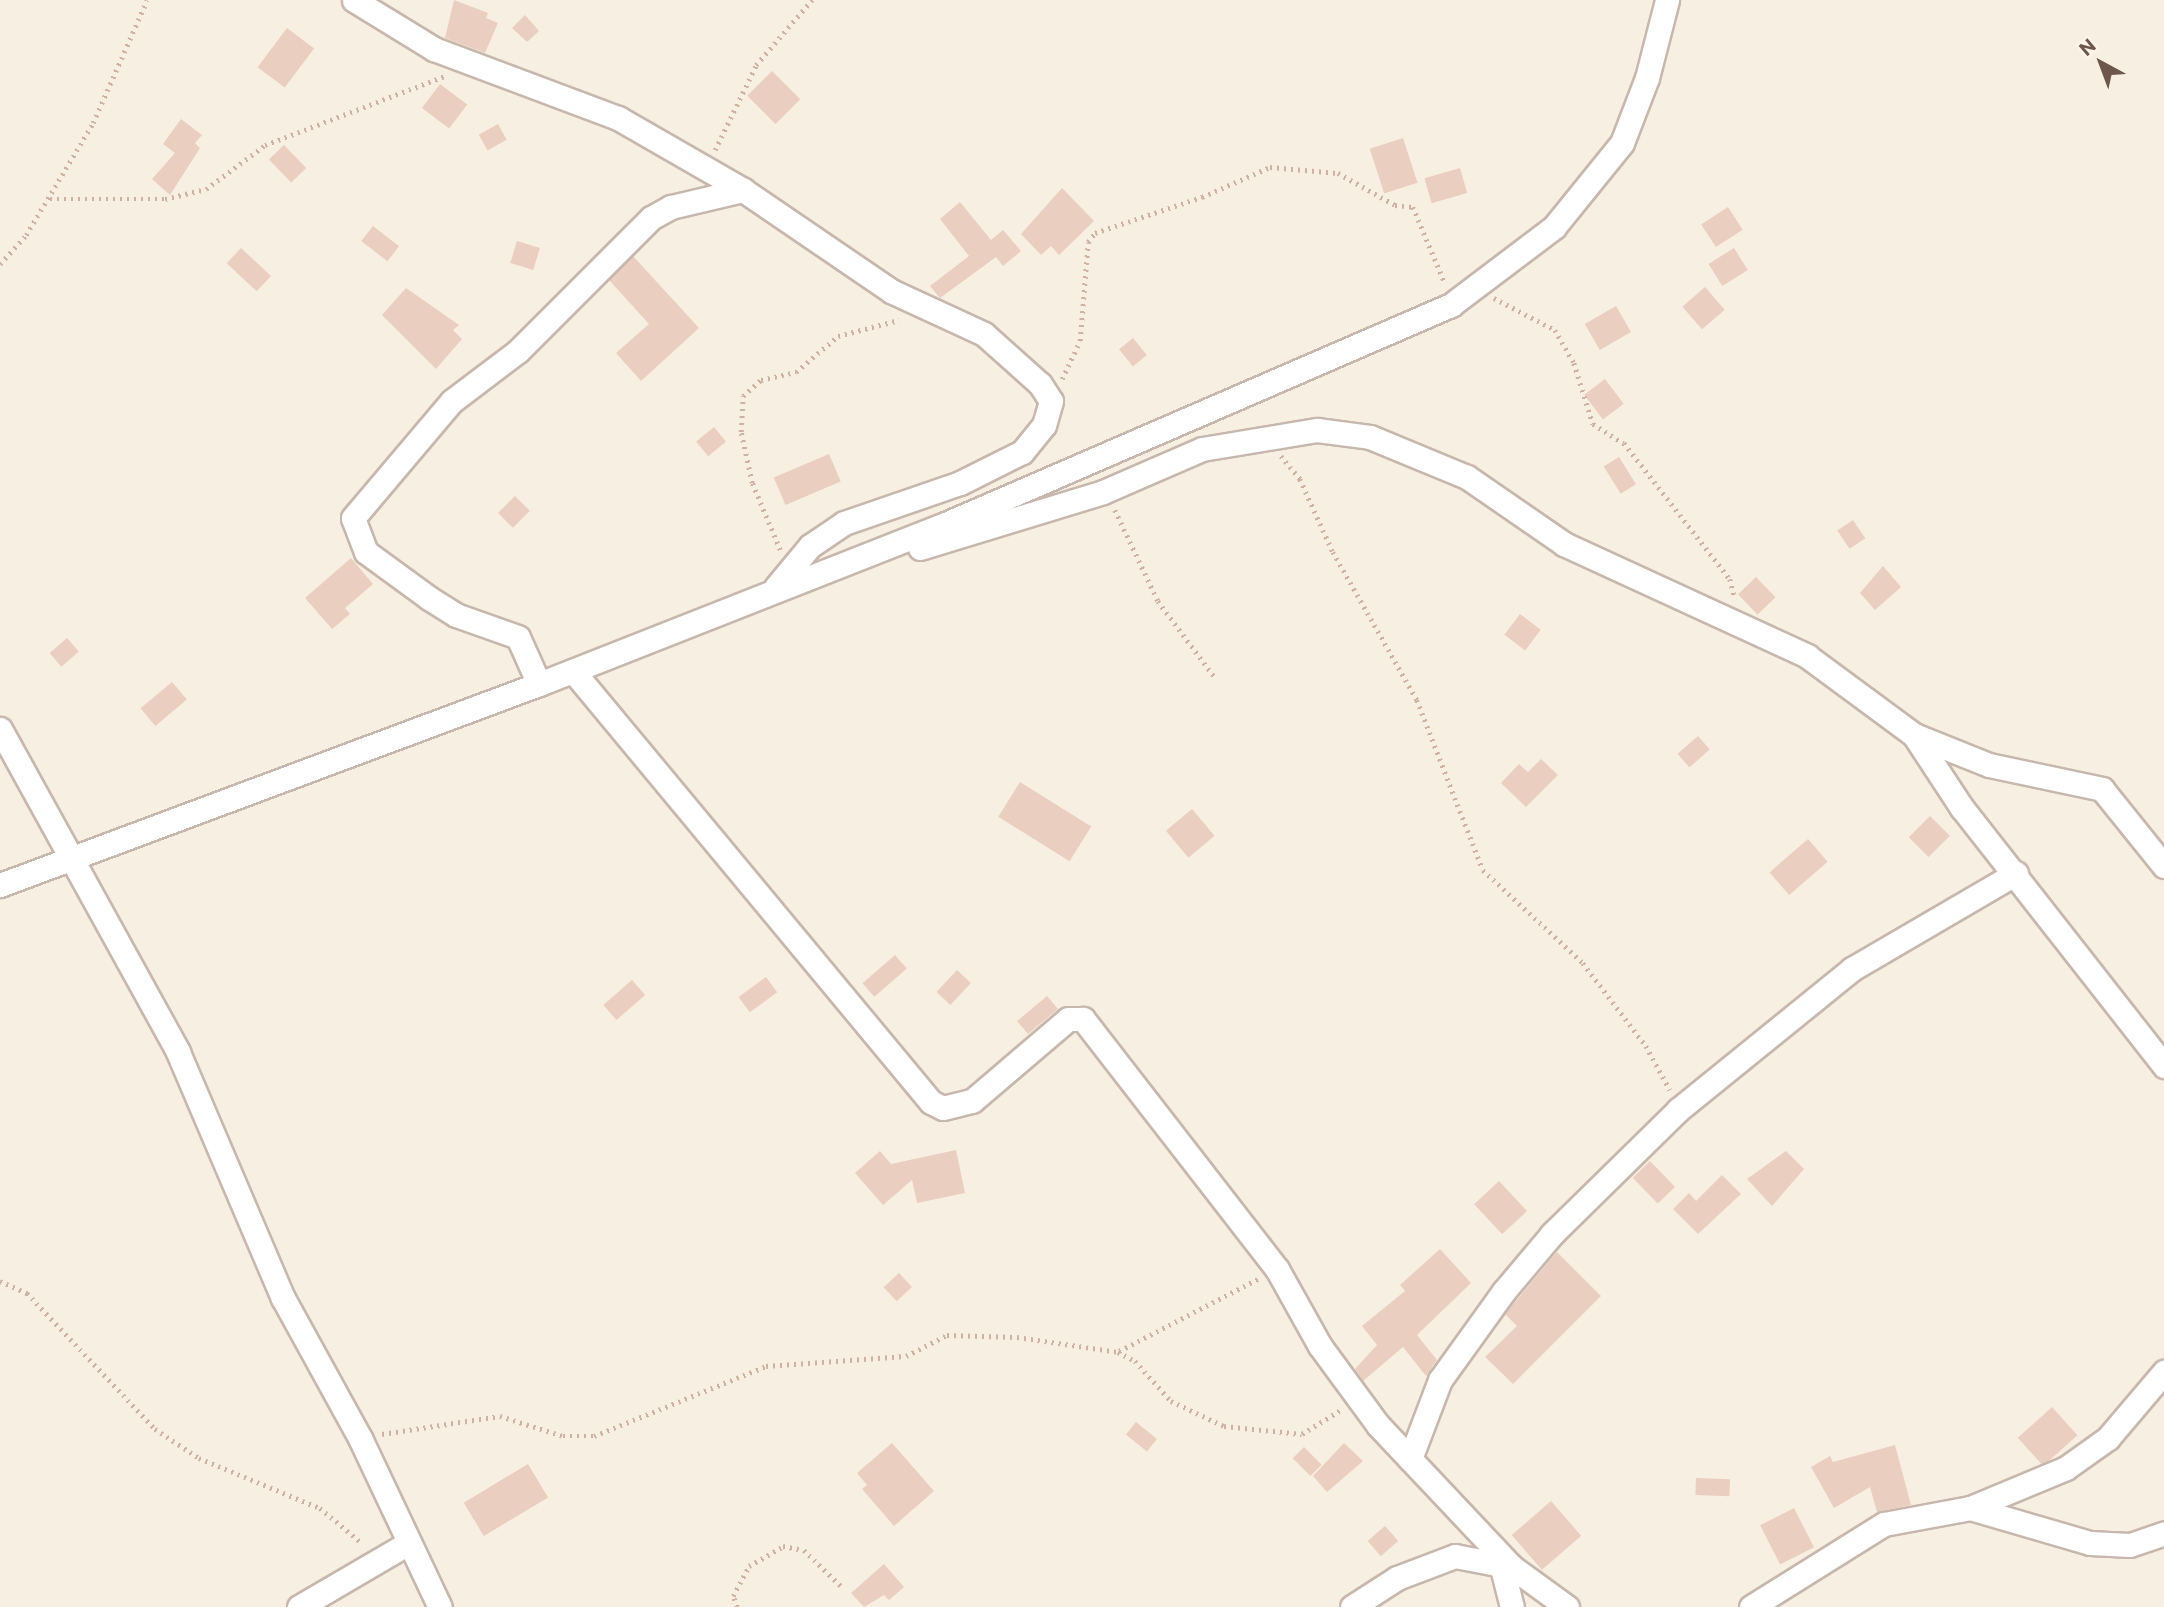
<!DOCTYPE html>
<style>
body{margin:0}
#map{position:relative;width:2164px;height:1607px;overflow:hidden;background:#f8efe3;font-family:Commissioner,sans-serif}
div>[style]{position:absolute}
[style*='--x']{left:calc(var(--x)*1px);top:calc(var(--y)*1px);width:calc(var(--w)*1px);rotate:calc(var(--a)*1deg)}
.building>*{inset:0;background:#eacebf;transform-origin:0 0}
.path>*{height:4.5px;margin-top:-2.25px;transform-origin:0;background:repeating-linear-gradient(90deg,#ceb1a3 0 2px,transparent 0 7px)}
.roads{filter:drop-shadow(2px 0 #c7b7ac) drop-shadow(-2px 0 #c7b7ac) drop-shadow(0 2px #c7b7ac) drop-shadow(0 -2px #c7b7ac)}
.minor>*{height:23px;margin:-11.5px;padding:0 11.5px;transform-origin:11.5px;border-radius:11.5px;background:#fff}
span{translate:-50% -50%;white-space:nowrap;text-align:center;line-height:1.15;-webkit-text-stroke:7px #fcf3e9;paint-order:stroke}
.north{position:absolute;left:2066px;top:28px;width:70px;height:70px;-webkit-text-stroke:5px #fcf3e9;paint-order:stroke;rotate:319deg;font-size:19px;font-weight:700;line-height:28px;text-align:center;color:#6d574d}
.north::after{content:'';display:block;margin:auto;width:24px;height:32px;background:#6d574d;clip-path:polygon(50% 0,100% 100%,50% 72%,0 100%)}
</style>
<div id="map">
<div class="building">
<i style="clip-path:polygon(454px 0,488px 13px,486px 18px,498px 23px,485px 53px,445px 38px)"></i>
<i style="clip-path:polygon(525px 15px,539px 31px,527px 42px,512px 28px)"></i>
<i style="left:287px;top:28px;width:34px;height:49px;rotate:37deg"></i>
<i style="left:772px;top:71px;width:40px;height:35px;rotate:45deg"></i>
<i style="left:440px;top:84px;width:34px;height:30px;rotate:37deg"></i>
<i style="clip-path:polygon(181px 119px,202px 135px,195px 143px,200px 148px,170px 195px,152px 179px,175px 153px,163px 144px)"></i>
<i style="left:498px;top:124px;width:18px;height:22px;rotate:61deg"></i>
<i style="left:1403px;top:138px;width:47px;height:35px;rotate:72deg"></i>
<i style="left:284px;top:145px;width:32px;height:21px;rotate:46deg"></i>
<i style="left:1460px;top:168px;width:26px;height:37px;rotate:74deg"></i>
<i style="clip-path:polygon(1062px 188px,1094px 221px,1059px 255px,1051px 246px,1041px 255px,1021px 234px)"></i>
<i style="clip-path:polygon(960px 202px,991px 240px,1003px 230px,1021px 251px,1003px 266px,996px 257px,940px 298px,930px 286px,969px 256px,940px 219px)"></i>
<i style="left:1728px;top:207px;width:27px;height:32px;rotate:57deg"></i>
<i style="left:373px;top:226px;width:33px;height:19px;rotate:38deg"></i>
<i style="left:517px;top:241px;width:24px;height:23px;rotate:17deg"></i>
<i style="left:241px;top:248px;width:41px;height:21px;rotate:43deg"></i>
<i style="left:1734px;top:248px;width:26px;height:30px;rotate:58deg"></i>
<i style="clip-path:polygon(633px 256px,699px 328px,641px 381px,616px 353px,649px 324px,609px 280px)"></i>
<i style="left:1705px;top:287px;width:30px;height:30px;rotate:49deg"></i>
<i style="clip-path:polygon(406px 288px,459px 325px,453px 330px,462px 339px,436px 369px,382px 315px)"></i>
<i style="left:1616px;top:306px;width:30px;height:36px;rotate:60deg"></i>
<i style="left:1133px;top:338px;width:22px;height:18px;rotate:51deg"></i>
<i style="left:1605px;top:379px;width:31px;height:26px;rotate:53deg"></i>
<i style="left:714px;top:427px;width:19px;height:23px;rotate:51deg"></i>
<i style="left:829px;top:454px;width:30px;height:60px;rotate:67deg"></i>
<i style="left:1619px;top:457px;width:32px;height:18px;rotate:58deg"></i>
<i style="left:515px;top:496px;width:21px;height:24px;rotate:45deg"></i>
<i style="left:1853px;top:520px;width:22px;height:19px;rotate:56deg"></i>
<i style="clip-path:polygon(351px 558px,373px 584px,345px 608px,350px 614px,332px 629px,305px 598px)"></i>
<i style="clip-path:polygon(1883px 566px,1901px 587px,1875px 610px,1860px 593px)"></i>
<i style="left:1756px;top:577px;width:28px;height:25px;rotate:46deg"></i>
<i style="left:1520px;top:614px;width:26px;height:26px;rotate:37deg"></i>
<i style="left:67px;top:638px;width:18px;height:23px;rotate:49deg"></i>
<i style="left:172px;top:682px;width:23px;height:41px;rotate:50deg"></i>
<i style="left:1698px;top:736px;width:18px;height:27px;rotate:49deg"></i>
<i style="clip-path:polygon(1541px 759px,1558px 775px,1526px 807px,1501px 783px,1519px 764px,1528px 772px)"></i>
<i style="left:1020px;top:782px;width:84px;height:41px;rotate:32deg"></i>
<i style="left:1192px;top:809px;width:35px;height:34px;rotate:50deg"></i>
<i style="left:1930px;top:816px;width:28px;height:30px;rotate:45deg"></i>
<i style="left:1808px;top:839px;width:30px;height:51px;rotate:49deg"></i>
<i style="left:895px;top:955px;width:18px;height:43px;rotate:49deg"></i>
<i style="left:957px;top:970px;width:19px;height:30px;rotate:43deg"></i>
<i style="left:766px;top:977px;width:19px;height:34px;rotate:54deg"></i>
<i style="left:632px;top:980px;width:20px;height:38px;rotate:49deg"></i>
<i style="left:1047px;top:996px;width:17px;height:39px;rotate:50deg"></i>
<i style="clip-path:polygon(956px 1150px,965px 1193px,917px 1203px,912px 1180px,883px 1205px,855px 1173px,880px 1151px,891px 1164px)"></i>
<i style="clip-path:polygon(1786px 1151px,1804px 1169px,1772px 1206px,1747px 1179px)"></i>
<i style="left:1650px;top:1161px;width:36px;height:24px;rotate:46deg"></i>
<i style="clip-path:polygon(1722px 1175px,1741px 1194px,1698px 1234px,1673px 1209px,1689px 1193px,1696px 1201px)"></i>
<i style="left:1499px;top:1181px;width:41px;height:34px;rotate:47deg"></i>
<i style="clip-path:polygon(1440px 1249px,1471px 1283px,1417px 1335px,1437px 1360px,1426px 1376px,1403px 1347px,1363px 1381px,1355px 1369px,1377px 1345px,1362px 1326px,1405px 1291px,1400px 1285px)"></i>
<i style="clip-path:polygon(1557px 1252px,1601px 1296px,1513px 1384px,1485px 1357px,1517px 1326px,1505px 1314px)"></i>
<i style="left:899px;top:1273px;width:19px;height:21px;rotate:47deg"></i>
<i style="left:2052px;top:1407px;width:38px;height:46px;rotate:48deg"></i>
<i style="left:1136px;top:1422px;width:27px;height:16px;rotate:39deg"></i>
<i style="clip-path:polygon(892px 1443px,934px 1491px,894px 1526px,862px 1489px,867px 1485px,857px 1473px)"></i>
<i style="clip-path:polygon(1344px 1443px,1363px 1461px,1327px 1492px,1313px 1476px)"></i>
<i style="clip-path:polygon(1895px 1445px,1911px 1505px,1877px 1512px,1870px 1487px,1834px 1508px,1811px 1467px,1830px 1456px,1833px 1462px)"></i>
<i style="left:1304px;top:1447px;width:25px;height:16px;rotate:45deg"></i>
<i style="left:528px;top:1464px;width:39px;height:75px;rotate:59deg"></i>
<i style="left:1696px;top:1478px;width:34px;height:17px;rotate:2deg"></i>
<i style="left:1551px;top:1501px;width:46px;height:52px;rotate:49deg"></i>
<i style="left:1794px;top:1508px;width:44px;height:38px;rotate:63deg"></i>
<i style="left:1385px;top:1526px;width:20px;height:23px;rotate:49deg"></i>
<i style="clip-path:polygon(884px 1564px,904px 1587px,889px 1600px,884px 1595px,864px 1607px,851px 1593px)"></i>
</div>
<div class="path">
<i style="--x:715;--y:150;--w:94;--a:-64.2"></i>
<i style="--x:756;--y:65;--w:86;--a:-49.3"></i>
<i style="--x:50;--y:199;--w:115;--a:0"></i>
<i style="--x:165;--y:199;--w:42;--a:-13.7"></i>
<i style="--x:206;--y:189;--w:74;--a:-36.7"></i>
<i style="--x:265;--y:145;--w:193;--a:-21"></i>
<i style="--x:0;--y:264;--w:39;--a:-48"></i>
<i style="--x:26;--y:235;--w:131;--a:-59.1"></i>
<i style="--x:93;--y:123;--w:134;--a:-66.3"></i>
<i style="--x:1494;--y:298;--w:69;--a:27.7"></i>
<i style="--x:1555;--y:330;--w:38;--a:60"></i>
<i style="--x:1574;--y:363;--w:64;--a:72.7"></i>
<i style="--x:1593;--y:424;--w:36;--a:32"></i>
<i style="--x:1624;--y:443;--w:172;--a:52.1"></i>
<i style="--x:1730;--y:579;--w:21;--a:76"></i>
<i style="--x:1062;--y:379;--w:42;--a:-64.7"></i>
<i style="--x:1080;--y:341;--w:99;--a:-85.4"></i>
<i style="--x:1088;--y:242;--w:11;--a:-52"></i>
<i style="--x:1095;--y:233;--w:113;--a:-18.6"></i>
<i style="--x:1202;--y:197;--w:74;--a:-23.8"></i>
<i style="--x:1270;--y:167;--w:68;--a:5"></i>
<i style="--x:1338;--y:173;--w:65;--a:29.3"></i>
<i style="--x:1395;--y:205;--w:18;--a:6"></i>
<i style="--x:1413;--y:207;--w:82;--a:67.2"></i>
<i style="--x:1281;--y:456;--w:30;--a:50"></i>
<i style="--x:1300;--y:479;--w:80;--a:65.7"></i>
<i style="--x:1333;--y:552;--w:170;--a:60.4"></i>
<i style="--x:1417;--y:700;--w:182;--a:68.8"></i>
<i style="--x:1483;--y:870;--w:137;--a:42.9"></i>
<i style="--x:1583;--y:963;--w:104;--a:52.8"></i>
<i style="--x:1646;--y:1046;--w:50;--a:61.4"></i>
<i style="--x:1115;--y:510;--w:101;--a:64.7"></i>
<i style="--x:1158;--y:601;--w:94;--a:53.3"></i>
<i style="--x:780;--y:550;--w:73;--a:-112.7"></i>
<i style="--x:752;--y:483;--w:52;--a:-102.2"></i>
<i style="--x:741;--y:432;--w:36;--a:-87"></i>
<i style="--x:743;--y:396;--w:24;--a:-42"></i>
<i style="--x:761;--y:380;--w:36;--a:-13"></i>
<i style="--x:796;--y:372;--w:55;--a:-40.6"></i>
<i style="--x:838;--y:336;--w:63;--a:-14.7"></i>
<i style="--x:0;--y:1281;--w:30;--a:24"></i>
<i style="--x:27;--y:1293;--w:187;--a:46.7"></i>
<i style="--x:155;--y:1429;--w:53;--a:33.4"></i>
<i style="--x:199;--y:1458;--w:131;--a:22.5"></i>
<i style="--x:320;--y:1508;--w:56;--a:39.9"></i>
<i style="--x:1119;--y:1351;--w:159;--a:-27.4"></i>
<i style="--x:382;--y:1434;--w:119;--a:-8.7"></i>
<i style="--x:500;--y:1416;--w:66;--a:17.6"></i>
<i style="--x:563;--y:1436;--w:31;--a:0"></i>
<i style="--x:594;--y:1436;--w:186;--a:-22.1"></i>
<i style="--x:766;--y:1366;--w:140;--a:-4.1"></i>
<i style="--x:906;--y:1356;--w:46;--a:-27.1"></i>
<i style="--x:947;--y:1335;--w:70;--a:1.6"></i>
<i style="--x:1017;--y:1337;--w:102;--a:8.4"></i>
<i style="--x:1118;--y:1352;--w:19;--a:28"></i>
<i style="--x:1135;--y:1361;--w:54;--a:48"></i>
<i style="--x:1171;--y:1401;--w:59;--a:25.3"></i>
<i style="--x:1224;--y:1426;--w:78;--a:5.9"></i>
<i style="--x:1302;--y:1434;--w:47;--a:-32"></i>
<i style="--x:737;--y:1607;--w:12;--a:-110"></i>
<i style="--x:733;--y:1596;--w:34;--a:-62"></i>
<i style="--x:749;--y:1566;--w:39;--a:-30"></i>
<i style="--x:783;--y:1546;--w:21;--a:11"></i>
<i style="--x:804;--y:1550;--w:53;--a:44.2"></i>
</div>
<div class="roads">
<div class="minor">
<i style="--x:354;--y:0;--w:94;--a:31.5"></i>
<i style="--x:434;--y:49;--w:197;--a:20.6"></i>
<i style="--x:618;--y:118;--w:144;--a:29.9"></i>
<i style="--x:743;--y:190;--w:179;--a:34.3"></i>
<i style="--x:891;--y:291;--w:102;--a:24.8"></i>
<i style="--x:984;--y:334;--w:75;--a:41.8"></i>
<i style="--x:1040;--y:384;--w:20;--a:57"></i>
<i style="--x:1051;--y:401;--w:25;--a:106"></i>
<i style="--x:1044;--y:425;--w:35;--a:129"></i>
<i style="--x:1022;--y:452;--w:69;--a:153.4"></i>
<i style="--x:960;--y:483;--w:123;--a:161"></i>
<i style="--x:844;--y:523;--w:41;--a:145.9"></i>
<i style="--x:810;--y:546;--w:53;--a:129.7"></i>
<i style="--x:920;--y:548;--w:191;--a:-17"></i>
<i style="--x:1103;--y:492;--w:108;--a:-23.5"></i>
<i style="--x:1202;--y:449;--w:117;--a:-9.4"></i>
<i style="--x:1317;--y:430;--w:53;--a:7.5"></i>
<i style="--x:1370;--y:437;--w:105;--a:22.4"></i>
<i style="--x:1467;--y:477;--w:118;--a:34.6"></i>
<i style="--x:1564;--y:544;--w:268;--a:24.7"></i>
<i style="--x:1807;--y:656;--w:133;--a:36.4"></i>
<i style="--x:1914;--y:735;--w:81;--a:21.8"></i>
<i style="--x:1989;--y:765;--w:116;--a:12"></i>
<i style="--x:2102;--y:789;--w:99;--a:51.2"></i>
<i style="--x:573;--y:671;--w:560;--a:50.29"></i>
<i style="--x:931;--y:1102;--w:13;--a:27"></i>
<i style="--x:943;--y:1108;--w:30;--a:-14"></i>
<i style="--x:972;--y:1101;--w:126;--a:-40.5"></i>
<i style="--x:1068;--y:1019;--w:15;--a:0"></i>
<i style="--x:1083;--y:1019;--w:316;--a:52.2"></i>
<i style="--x:1277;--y:1269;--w:88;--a:60.8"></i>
<i style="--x:1320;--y:1346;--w:98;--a:53.7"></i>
<i style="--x:1378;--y:1425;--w:195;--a:46.7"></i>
<i style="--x:539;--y:684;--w:51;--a:-114.1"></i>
<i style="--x:518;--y:637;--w:66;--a:-160.5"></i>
<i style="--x:456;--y:615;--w:32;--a:-148"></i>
<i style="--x:429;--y:598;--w:78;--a:-143.9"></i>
<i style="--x:366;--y:552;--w:36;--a:-111"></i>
<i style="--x:353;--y:518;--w:153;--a:-49.8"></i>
<i style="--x:452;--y:401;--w:83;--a:-37.1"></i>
<i style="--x:518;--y:351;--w:188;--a:-45"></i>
<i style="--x:651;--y:218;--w:23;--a:-29"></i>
<i style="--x:671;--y:207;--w:74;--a:-13.3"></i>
<i style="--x:0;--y:729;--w:369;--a:61.1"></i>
<i style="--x:178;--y:1052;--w:267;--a:66.9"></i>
<i style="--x:283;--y:1298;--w:160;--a:61.2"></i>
<i style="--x:360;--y:1438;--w:187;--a:64.7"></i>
<i style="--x:1914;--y:735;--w:87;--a:56.7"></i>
<i style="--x:1962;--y:808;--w:328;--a:51.9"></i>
<i style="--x:0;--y:885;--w:575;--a:-20.45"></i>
<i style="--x:539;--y:684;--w:434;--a:-21.5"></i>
<i style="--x:943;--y:525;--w:554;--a:-23.42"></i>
<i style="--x:1451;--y:305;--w:129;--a:-37.1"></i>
<i style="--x:1554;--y:227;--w:108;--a:-51"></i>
<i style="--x:1622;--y:143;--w:70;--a:-69"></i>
<i style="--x:1647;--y:78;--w:81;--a:-75.6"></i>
<i style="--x:1410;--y:1459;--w:85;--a:-69.2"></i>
<i style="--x:1440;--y:1380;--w:110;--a:-54.3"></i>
<i style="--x:1504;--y:1291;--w:75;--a:-49.9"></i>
<i style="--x:1552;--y:1234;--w:177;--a:-44.5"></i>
<i style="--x:1678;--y:1110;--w:224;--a:-39"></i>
<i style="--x:1852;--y:969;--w:190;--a:-30.3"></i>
<i style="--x:1970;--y:1508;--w:125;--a:16.3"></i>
<i style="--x:2090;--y:1543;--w:40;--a:2.9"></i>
<i style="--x:2130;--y:1545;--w:36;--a:-19"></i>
<i style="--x:1501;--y:1564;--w:44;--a:75.7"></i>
<i style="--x:299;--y:1607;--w:125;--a:-30.3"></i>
<i style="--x:1352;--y:1607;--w:54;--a:-32.8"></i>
<i style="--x:1397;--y:1578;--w:62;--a:-20.8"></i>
<i style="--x:1455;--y:1556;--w:58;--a:10.9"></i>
<i style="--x:1512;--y:1567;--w:68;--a:36"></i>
<i style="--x:1751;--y:1607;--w:157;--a:-32"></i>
<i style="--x:1884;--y:1524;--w:87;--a:-10.5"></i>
<i style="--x:1970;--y:1508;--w:104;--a:-22.6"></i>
<i style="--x:2066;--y:1468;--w:52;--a:-35.5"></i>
<i style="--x:2108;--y:1438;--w:87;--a:-49.7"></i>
</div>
</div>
<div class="north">N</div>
</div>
